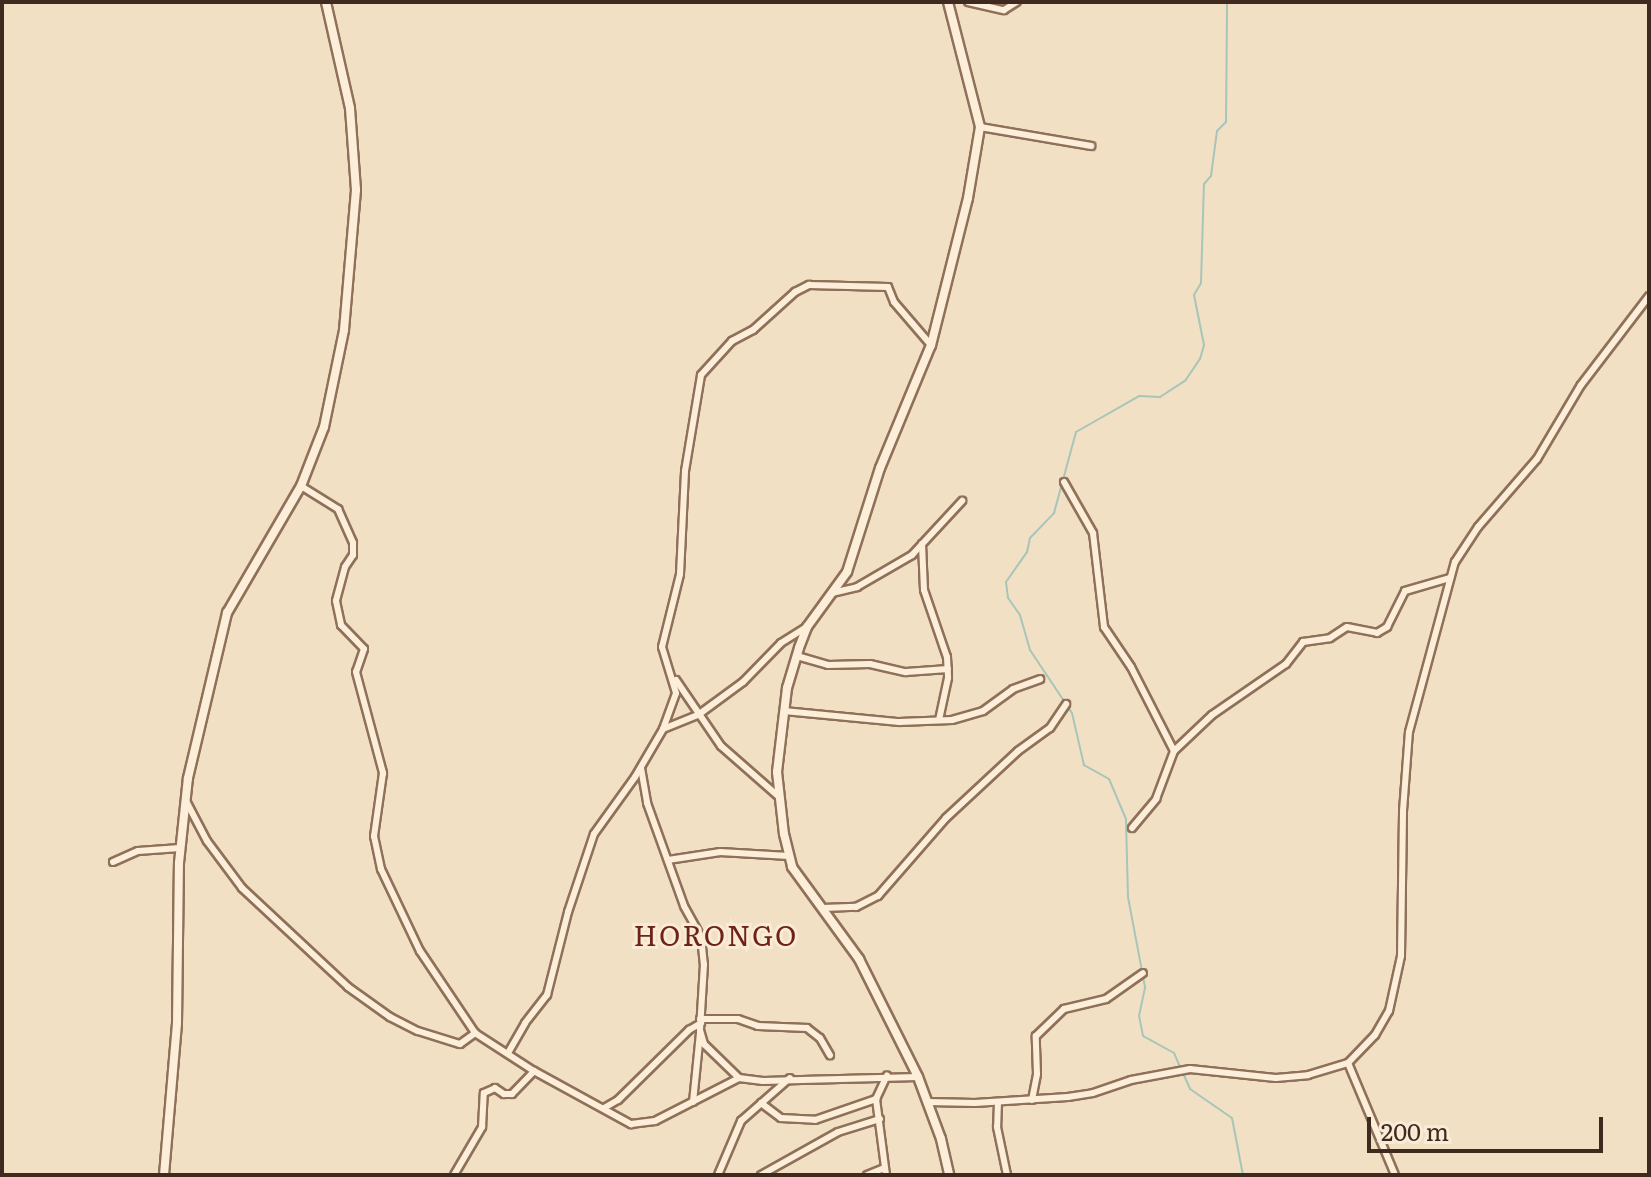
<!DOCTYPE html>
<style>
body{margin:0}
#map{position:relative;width:1651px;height:1177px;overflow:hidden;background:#f2e0c5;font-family:Literata,serif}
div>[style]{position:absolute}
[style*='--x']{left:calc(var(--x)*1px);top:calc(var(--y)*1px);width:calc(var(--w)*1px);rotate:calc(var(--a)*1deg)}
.stream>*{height:2px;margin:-1px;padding:0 1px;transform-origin:1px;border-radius:1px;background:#a7c5b9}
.roads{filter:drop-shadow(2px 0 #8f7059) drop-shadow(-2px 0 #8f7059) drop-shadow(0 2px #8f7059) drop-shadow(0 -2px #8f7059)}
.minor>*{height:6px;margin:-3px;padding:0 3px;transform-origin:3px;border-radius:3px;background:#fceed9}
.tertiary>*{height:8px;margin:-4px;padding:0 4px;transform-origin:4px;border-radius:4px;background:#fceed9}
span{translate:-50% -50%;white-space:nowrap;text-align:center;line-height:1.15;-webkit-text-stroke:6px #f9ebd5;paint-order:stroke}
.quarter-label{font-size:28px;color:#6f2219;letter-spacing:2px}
.frame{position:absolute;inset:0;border:4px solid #3e2a1e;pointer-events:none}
.scale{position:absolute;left:1367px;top:1117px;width:236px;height:36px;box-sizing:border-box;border:4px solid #3e2a1e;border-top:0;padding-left:10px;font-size:24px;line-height:28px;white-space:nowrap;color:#3e2a1e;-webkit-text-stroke:6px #f9ebd5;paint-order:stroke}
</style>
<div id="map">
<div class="stream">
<i style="--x:1180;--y:1067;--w:15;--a:-113"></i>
<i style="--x:1174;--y:1053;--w:35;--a:-151"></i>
<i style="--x:1143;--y:1036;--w:20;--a:-101"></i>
<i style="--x:1139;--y:1016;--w:30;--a:-78"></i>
<i style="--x:1145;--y:987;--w:92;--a:-100.7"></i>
<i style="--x:1128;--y:897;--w:78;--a:-91.5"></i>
<i style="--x:1126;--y:819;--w:43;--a:-113"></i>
<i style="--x:1109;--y:779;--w:29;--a:-151"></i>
<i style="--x:1084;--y:765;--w:53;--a:-103"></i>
<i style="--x:1072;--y:713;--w:76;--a:-123.7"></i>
<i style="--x:1030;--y:650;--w:36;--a:-106"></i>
<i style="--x:1020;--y:615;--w:21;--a:-125"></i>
<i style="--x:1008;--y:598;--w:16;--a:-97"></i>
<i style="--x:1006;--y:582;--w:37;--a:-55"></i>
<i style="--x:1027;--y:552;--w:14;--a:-78"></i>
<i style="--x:1030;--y:538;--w:35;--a:-46"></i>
<i style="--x:1054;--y:513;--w:84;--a:-74.8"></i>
<i style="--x:1076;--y:432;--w:73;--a:-29.7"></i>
<i style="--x:1139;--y:396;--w:21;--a:3"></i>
<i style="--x:1160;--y:397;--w:30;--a:-33"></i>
<i style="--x:1185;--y:381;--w:27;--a:-56"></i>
<i style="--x:1200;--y:359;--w:15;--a:-74"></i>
<i style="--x:1204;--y:345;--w:51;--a:-101.3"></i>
<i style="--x:1194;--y:295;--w:14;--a:-60"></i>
<i style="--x:1201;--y:283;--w:99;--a:-88.3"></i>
<i style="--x:1204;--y:184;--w:11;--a:-49"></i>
<i style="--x:1211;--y:176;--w:45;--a:-82.4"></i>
<i style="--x:1217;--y:131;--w:13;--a:-45"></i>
<i style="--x:1226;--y:122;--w:120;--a:-89.5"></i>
<i style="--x:1183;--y:1073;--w:17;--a:66"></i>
<i style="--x:1190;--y:1089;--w:51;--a:34.6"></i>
<i style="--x:1232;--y:1118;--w:58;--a:79.1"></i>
</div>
<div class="roads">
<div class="minor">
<i style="--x:968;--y:2;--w:37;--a:13"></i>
<i style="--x:1004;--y:10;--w:15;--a:-32"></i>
<i style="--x:980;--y:127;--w:113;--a:9.7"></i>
<i style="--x:1064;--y:482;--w:59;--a:60.4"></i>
<i style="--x:1093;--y:533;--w:95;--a:83.3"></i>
<i style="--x:1104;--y:627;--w:48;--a:56"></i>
<i style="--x:1131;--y:667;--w:94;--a:62.9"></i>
<i style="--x:301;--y:486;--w:44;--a:31.9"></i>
<i style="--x:338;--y:509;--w:37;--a:66"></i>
<i style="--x:353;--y:543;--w:12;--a:90"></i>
<i style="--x:353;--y:555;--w:14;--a:124"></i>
<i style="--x:345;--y:567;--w:35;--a:105"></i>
<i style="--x:336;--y:601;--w:25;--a:78"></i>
<i style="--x:341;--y:625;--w:33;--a:46"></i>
<i style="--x:364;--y:649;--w:24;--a:109"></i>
<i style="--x:356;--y:672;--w:105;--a:75"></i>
<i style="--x:383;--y:773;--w:64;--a:98.1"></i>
<i style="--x:374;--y:836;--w:34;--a:78"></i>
<i style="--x:381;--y:869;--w:91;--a:64.6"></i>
<i style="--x:420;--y:951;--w:99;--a:56.1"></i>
<i style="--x:475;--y:1033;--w:70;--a:32.8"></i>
<i style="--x:534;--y:1071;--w:111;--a:28.7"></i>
<i style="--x:631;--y:1124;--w:24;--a:-7"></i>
<i style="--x:655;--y:1121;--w:94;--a:-27.1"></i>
<i style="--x:739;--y:1078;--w:24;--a:7"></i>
<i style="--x:763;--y:1081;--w:155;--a:-1.5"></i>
<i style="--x:922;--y:544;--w:46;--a:87.5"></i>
<i style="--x:924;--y:590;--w:71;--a:71.1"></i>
<i style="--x:947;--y:657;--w:21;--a:87"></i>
<i style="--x:948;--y:678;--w:43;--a:102.1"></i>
<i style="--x:832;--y:593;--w:26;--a:-13"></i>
<i style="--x:857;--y:587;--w:64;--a:-30.2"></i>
<i style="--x:912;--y:555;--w:74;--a:-47.2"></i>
<i style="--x:797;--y:656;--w:32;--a:16"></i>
<i style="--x:828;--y:665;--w:42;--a:-1.4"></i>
<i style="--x:870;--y:664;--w:37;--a:13"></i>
<i style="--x:906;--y:672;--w:42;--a:-4.1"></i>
<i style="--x:676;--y:680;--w:80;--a:55.7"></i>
<i style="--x:721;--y:746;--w:77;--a:41.3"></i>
<i style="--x:784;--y:711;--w:116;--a:5.5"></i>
<i style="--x:899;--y:722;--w:53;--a:-2.2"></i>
<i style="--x:952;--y:720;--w:32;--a:-16"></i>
<i style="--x:983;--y:711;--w:37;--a:-36"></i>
<i style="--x:1013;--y:689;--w:29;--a:-20"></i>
<i style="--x:663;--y:729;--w:38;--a:-70"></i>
<i style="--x:676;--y:693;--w:48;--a:-106.9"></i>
<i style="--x:662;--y:647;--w:75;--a:-76.1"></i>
<i style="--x:680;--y:574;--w:103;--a:-87.2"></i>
<i style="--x:685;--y:471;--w:97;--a:-80.5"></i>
<i style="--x:701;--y:375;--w:46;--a:-47.6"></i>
<i style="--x:732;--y:341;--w:24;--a:-28"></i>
<i style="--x:753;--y:330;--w:57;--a:-42.1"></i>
<i style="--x:795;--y:292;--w:16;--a:-27"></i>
<i style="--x:809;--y:285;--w:79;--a:1.5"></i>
<i style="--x:888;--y:287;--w:16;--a:68"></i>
<i style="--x:894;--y:302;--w:57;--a:49.3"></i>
<i style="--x:641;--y:768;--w:36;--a:80"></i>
<i style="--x:647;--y:803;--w:109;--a:70.2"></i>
<i style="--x:684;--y:906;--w:35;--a:61"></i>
<i style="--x:701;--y:937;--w:27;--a:84"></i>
<i style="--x:704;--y:964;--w:66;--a:93.5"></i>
<i style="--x:700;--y:1030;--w:15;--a:74"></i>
<i style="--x:704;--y:1044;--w:49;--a:44.2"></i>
<i style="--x:186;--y:801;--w:45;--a:62.3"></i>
<i style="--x:207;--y:841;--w:59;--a:53.3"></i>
<i style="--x:242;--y:888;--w:145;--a:43"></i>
<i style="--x:348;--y:987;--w:52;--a:35.5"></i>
<i style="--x:390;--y:1017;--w:31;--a:27"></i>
<i style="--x:418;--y:1031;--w:44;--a:17.2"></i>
<i style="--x:460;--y:1044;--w:19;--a:-36"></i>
<i style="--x:1132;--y:828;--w:38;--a:-50"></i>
<i style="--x:1156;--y:799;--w:51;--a:-69.4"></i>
<i style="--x:1174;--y:751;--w:52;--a:-43.5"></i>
<i style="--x:1212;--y:715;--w:90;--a:-34.6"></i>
<i style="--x:1286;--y:664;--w:28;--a:-52"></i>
<i style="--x:1303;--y:642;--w:27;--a:-8"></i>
<i style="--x:1330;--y:638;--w:20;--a:-33"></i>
<i style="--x:1347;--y:627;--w:31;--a:11"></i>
<i style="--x:1377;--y:633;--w:12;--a:-31"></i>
<i style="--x:1387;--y:627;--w:40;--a:-63.4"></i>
<i style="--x:1405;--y:591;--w:47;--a:-16.1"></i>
<i style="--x:668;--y:860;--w:53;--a:-8.7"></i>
<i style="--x:720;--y:852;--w:69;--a:3.3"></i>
<i style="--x:113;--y:862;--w:27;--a:-24"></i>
<i style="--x:138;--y:851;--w:42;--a:-4.1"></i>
<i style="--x:823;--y:908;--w:33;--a:-2"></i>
<i style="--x:856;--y:907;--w:25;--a:-27"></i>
<i style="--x:878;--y:896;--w:103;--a:-48.9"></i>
<i style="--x:946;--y:818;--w:98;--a:-42.9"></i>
<i style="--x:1018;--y:751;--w:39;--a:-36"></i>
<i style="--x:1050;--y:728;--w:29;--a:-56"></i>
<i style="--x:700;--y:1019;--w:38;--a:0"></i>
<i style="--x:738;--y:1019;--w:21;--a:19"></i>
<i style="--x:758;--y:1026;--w:49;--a:2.3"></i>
<i style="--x:807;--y:1028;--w:16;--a:38"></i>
<i style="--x:820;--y:1038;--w:20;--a:60"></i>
<i style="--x:508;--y:1053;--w:34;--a:-60"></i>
<i style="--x:525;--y:1023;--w:36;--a:-52"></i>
<i style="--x:547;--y:995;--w:86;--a:-75.8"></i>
<i style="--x:568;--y:912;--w:82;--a:-71.6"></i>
<i style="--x:594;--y:834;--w:70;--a:-54.3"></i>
<i style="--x:635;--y:777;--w:56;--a:-59.7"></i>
<i style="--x:663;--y:729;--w:38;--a:-22"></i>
<i style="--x:698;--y:715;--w:56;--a:-36.3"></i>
<i style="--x:743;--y:682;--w:54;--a:-45.7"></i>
<i style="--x:781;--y:643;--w:31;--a:-32"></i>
<i style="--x:1348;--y:1063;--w:121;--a:67.2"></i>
<i style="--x:1032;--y:1100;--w:26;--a:-79"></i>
<i style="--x:1037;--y:1074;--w:38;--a:-92"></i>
<i style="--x:1036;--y:1036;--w:39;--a:-44"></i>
<i style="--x:1064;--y:1009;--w:43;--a:-13.4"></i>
<i style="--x:1106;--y:999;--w:45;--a:-35.1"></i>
<i style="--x:693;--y:1102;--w:69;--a:-84.2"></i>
<i style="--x:928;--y:1102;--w:47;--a:1.2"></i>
<i style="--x:975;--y:1103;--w:93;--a:-3.7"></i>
<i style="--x:1068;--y:1097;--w:25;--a:-9"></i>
<i style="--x:1093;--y:1093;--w:40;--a:-18.9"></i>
<i style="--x:1131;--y:1080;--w:60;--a:-10.6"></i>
<i style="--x:1190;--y:1069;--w:86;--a:6"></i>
<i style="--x:1276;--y:1078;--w:32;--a:-5"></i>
<i style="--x:1308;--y:1075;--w:42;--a:-16.7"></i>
<i style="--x:1348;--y:1063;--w:39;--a:-46"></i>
<i style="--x:1375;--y:1035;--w:28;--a:-60"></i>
<i style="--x:1389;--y:1011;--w:56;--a:-77.7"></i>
<i style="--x:1401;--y:956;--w:145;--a:-89.2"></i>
<i style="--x:1403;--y:811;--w:79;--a:-85.7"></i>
<i style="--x:1409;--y:732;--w:176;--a:-74.9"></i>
<i style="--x:1455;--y:562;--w:42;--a:-56.7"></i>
<i style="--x:1478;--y:527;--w:90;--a:-49.1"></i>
<i style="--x:1537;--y:459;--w:86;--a:-59.3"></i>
<i style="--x:1581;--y:385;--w:112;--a:-52.6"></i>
<i style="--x:998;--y:1102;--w:25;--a:92"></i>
<i style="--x:997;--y:1127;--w:49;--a:78.2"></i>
<i style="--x:761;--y:1103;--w:25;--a:37"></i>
<i style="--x:781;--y:1118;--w:34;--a:3"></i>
<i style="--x:815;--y:1120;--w:65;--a:-19"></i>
<i style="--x:604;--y:1108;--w:16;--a:-30"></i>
<i style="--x:618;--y:1100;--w:100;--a:-44.6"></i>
<i style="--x:689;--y:1030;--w:14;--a:-30"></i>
<i style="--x:454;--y:1175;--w:56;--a:-59.7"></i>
<i style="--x:482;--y:1127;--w:34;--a:-87"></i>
<i style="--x:484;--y:1093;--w:12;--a:-24"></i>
<i style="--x:495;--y:1088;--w:11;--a:34"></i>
<i style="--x:504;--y:1094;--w:8;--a:0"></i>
<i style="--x:512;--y:1094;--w:32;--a:-46"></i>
<i style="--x:718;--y:1175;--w:59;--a:-66.9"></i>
<i style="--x:741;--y:1121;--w:65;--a:-41.3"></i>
<i style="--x:761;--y:1175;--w:88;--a:-29.2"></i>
<i style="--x:838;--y:1132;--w:44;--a:-17.2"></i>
<i style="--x:867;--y:1175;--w:18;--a:-22"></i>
<i style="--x:886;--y:1175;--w:77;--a:-97.5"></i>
<i style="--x:876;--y:1099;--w:26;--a:-65"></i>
</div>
<div class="tertiary">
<i style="--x:948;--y:2;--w:129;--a:75.6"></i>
<i style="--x:980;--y:127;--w:72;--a:99.6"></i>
<i style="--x:968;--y:198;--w:152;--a:104.1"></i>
<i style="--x:931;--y:345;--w:133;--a:112.5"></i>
<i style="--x:880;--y:468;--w:109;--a:107.6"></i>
<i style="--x:847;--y:572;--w:68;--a:126"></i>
<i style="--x:807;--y:627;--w:22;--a:111"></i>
<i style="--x:799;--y:648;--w:42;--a:106.7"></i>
<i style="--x:787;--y:688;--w:85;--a:96.8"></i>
<i style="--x:777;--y:772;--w:62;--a:83.6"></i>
<i style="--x:784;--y:834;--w:34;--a:76"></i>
<i style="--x:792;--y:867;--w:114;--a:53.9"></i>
<i style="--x:859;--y:959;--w:132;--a:63.4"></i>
<i style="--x:918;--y:1077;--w:66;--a:69.6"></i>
<i style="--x:941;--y:1139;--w:37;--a:77"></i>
<i style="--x:164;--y:1175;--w:153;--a:-85.1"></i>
<i style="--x:177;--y:1023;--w:160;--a:-89.3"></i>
<i style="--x:179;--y:863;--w:85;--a:-84"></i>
<i style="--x:188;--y:778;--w:170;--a:-76.7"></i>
<i style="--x:227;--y:613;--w:147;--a:-59.8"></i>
<i style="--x:301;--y:486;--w:63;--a:-68.7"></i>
<i style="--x:324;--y:427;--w:99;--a:-78.3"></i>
<i style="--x:344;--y:330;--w:141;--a:-85.1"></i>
<i style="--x:356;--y:190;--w:82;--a:-94.2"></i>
<i style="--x:350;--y:108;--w:109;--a:-102.8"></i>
</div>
</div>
<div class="quarter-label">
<span style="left:716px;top:934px">HORONGO</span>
</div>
<div class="frame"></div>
<div class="scale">200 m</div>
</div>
